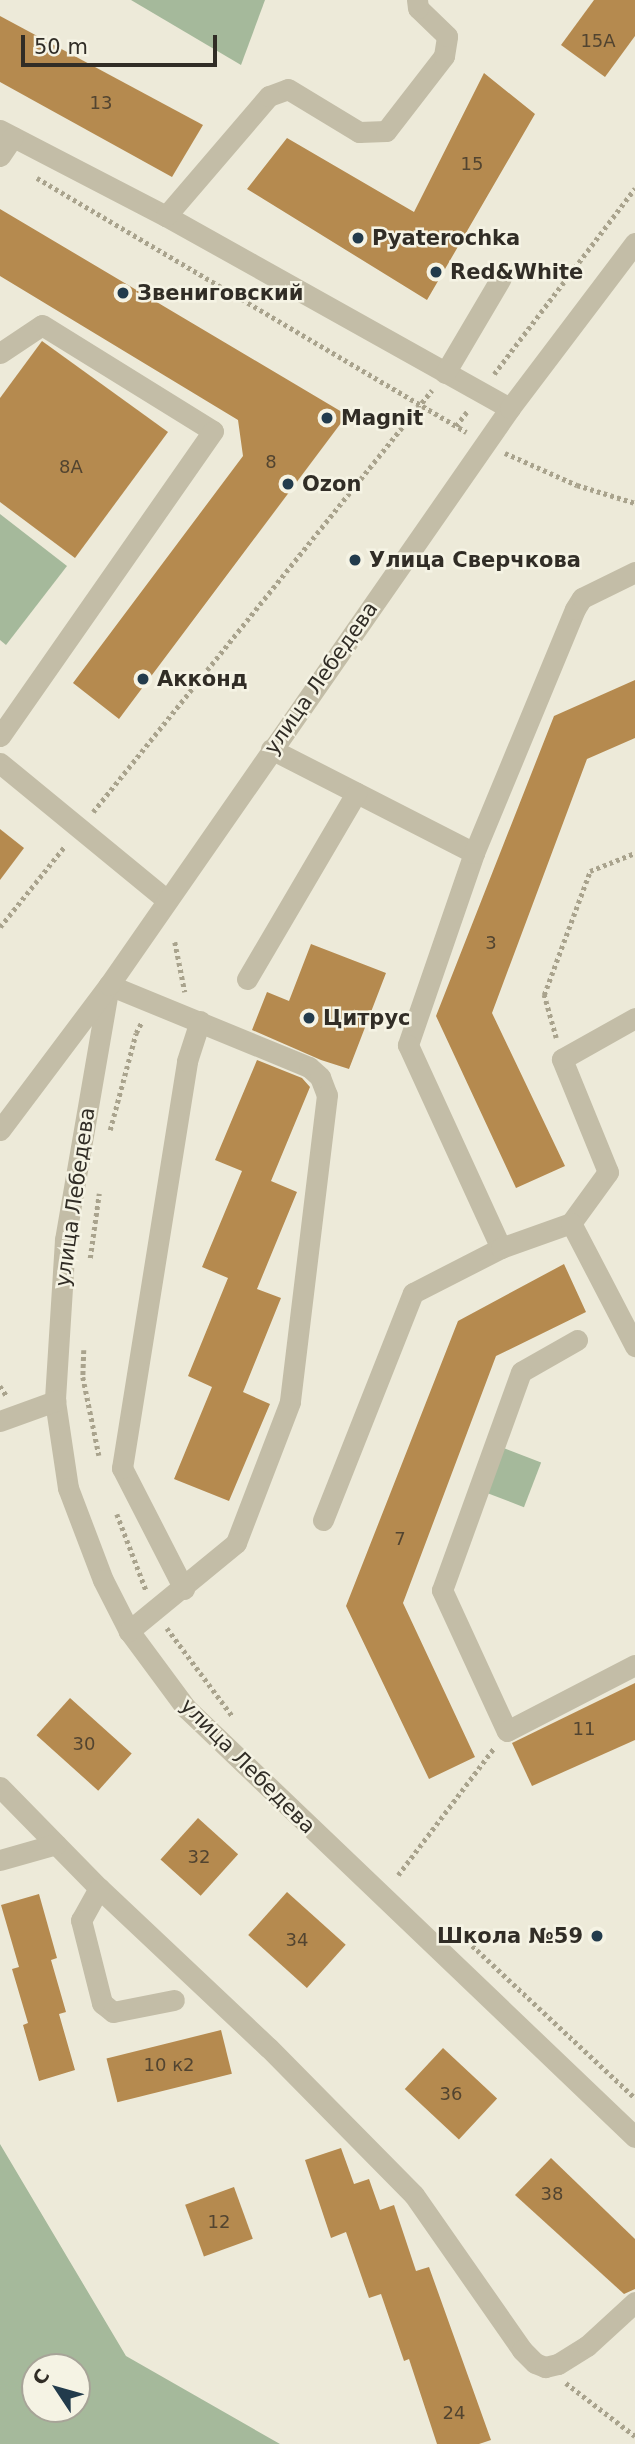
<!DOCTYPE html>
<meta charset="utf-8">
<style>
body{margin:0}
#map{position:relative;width:635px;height:2444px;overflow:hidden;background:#edead9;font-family:"DejaVu Sans",sans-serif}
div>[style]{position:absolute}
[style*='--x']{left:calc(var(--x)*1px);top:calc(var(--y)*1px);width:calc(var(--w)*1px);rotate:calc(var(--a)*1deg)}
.green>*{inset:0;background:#a5b99b;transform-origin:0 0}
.building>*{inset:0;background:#b58a4f;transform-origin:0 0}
.path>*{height:4.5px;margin-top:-2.25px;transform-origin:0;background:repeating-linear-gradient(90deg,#a9a38d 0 3.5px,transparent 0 7px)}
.minor>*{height:21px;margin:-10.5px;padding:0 10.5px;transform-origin:10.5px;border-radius:10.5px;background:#c3bda7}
.dots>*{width:19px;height:19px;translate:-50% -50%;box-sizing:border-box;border:4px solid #f5f3e4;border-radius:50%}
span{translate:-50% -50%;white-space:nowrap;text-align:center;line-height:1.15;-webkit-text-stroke:5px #f5f3e4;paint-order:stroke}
.number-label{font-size:18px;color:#524430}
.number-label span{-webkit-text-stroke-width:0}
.poi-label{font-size:21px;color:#312d26;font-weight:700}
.left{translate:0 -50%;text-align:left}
.right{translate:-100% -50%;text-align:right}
.street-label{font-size:21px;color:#312d26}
.north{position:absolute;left:21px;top:2353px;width:70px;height:70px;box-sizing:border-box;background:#f5f3e4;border:2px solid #a7a498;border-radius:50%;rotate:306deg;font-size:19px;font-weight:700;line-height:28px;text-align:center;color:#312d26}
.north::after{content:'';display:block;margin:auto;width:24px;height:32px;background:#223b4c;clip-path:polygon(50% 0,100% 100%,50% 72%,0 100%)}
.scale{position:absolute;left:21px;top:35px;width:196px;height:32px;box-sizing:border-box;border:4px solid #312d26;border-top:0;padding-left:9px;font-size:21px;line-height:24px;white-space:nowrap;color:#312d26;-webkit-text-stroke:5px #f5f3e4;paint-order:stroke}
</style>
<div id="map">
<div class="green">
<i style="clip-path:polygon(131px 0,265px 0,241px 65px)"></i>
<i style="clip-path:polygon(0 514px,67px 566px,6px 645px,0 640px)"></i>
<i style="left:501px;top:1447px;width:43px;height:48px;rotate:21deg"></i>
<i style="clip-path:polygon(evenodd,0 2144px,126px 2356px,280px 2444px,0 2444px,0 2144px,35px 2367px,77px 2367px,77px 2409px,35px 2409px,35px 2367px)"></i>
</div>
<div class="building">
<i style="clip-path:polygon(594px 0,635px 0,635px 36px,605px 77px,561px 45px)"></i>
<i style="clip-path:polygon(0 16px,203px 125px,172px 177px,0 82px)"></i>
<i style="clip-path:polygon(484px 73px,535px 114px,427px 300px,247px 189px,287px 138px,414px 212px)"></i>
<i style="clip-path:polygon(0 209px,347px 415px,119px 719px,73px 683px,243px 456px,238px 420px,0 276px)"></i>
<i style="clip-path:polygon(42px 341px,168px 432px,75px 558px,0 502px,0 398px)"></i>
<i style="clip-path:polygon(635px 680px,635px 738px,587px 759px,492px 1013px,565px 1166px,516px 1188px,436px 1016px,554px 716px)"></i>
<i style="clip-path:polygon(0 829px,24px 848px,0 880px)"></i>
<i style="clip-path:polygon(311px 944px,386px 973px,349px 1069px,321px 1060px,252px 1030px,267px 992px,289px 1001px)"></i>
<i style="clip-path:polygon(257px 1060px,302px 1078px,310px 1087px,271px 1181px,297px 1192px,257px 1289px,281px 1298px,243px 1392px,270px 1404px,229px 1501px,174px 1479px,212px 1387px,188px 1376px,228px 1278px,202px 1267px,242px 1171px,215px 1160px)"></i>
<i style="clip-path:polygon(564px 1264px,586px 1312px,496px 1356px,403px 1603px,475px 1757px,429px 1779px,346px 1606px,458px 1321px)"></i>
<i style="clip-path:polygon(635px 1683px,635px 1740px,532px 1786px,512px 1743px)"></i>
<i style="left:70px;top:1698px;width:83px;height:50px;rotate:42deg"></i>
<i style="left:198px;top:1818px;width:54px;height:56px;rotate:42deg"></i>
<i style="left:287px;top:1892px;width:79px;height:58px;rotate:42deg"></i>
<i style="clip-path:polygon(39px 1894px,57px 1958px,51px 1960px,66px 2012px,59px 2014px,75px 2070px,39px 2081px,23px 2025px,28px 2023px,12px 1969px,19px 1967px,1px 1905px)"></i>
<i style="left:221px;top:2030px;width:45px;height:118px;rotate:76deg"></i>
<i style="left:443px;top:2048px;width:74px;height:56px;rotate:43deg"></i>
<i style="clip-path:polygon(341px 2148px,354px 2184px,369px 2179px,380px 2210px,394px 2205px,416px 2271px,429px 2267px,491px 2440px,479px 2444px,437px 2444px,409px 2359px,404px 2361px,381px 2294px,369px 2298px,346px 2232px,331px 2238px,305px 2160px)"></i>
<i style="clip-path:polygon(551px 2158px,635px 2239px,635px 2289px,624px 2294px,515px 2195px)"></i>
<i style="left:234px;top:2187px;width:55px;height:52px;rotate:70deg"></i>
</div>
<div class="path">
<i style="--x:37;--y:178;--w:499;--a:30.6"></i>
<i style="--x:494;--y:374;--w:233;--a:-52.8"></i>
<i style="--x:456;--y:426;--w:20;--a:-53"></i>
<i style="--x:505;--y:453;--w:79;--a:24"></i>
<i style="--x:577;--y:485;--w:61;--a:17.2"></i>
<i style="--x:93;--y:812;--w:541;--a:-51.22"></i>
<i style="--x:0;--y:927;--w:104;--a:-51.3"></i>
<i style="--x:175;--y:942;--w:51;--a:78.7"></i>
<i style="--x:556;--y:1038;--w:45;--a:-105.6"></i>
<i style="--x:544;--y:995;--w:132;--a:-69.6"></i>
<i style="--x:590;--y:871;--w:48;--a:-21.8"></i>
<i style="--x:110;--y:1130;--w:100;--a:-75"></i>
<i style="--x:136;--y:1033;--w:13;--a:-63"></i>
<i style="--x:90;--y:1258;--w:65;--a:-82"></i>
<i style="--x:84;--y:1350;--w:27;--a:92"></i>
<i style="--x:83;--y:1377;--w:80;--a:78.4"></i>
<i style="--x:0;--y:1386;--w:11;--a:56"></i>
<i style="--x:117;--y:1514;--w:81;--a:69.1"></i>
<i style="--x:167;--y:1628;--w:111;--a:53.4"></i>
<i style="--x:398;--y:1875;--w:159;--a:-52.9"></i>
<i style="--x:462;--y:1936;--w:237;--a:43.1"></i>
<i style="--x:566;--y:2383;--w:87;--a:37.5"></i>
</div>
<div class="minor">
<i style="--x:0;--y:130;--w:187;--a:27.4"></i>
<i style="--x:166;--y:216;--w:394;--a:29.2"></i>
<i style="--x:0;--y:156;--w:23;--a:-56"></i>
<i style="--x:166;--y:216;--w:158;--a:-49.4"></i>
<i style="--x:269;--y:96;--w:20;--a:-20"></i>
<i style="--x:288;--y:89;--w:83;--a:31.2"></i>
<i style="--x:359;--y:132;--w:27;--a:-2"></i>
<i style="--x:386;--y:131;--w:95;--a:-52.3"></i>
<i style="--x:444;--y:56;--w:20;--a:-81"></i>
<i style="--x:447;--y:36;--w:40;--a:-136"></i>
<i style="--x:418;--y:8;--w:8;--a:-97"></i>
<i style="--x:0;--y:353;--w:50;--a:-33.7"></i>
<i style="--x:42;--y:325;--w:201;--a:31.8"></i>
<i style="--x:213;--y:431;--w:372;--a:124.9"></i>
<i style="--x:445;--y:373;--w:110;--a:-59.5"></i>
<i style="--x:271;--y:749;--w:228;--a:27.1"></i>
<i style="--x:474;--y:853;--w:203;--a:109"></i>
<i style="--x:408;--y:1045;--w:223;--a:65.4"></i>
<i style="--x:0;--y:763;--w:216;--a:39.4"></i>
<i style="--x:474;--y:853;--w:264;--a:-67.5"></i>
<i style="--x:575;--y:609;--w:13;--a:-58"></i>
<i style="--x:582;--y:598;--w:59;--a:-26.1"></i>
<i style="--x:247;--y:979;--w:216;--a:-59.6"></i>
<i style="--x:109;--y:985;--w:259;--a:99.8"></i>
<i style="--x:65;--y:1240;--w:161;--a:93.6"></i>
<i style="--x:55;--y:1401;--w:88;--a:81.5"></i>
<i style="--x:68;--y:1488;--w:98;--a:69.2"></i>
<i style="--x:103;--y:1580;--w:57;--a:63"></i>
<i style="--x:129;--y:1631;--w:96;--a:53.5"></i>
<i style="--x:186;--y:1708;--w:621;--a:43.7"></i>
<i style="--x:109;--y:985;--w:216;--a:22.3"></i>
<i style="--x:309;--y:1067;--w:15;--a:42"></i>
<i style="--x:320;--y:1077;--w:19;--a:69"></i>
<i style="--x:327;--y:1095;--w:309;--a:96.9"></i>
<i style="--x:290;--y:1402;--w:151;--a:111"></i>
<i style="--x:236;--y:1543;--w:139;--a:140.6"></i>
<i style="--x:0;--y:1130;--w:181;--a:-53.1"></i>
<i style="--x:109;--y:985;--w:703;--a:-55.2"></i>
<i style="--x:510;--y:408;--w:207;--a:-52.9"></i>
<i style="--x:571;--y:1223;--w:63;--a:-54"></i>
<i style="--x:608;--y:1172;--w:122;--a:-112.2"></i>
<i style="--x:562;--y:1059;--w:84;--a:-29.3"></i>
<i style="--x:577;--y:1340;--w:64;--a:150.3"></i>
<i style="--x:521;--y:1372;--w:232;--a:109.9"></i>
<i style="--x:442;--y:1590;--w:155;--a:65.3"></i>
<i style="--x:507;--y:1731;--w:144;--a:-27.3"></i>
<i style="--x:0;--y:1421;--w:59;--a:-20"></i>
<i style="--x:323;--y:1520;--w:244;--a:-68.4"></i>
<i style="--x:413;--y:1293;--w:99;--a:-27.1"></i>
<i style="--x:501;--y:1248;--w:74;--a:-19.7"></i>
<i style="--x:571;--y:1223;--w:139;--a:62.5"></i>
<i style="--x:184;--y:1589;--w:136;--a:-117.1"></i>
<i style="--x:122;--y:1468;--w:412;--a:-80.9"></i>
<i style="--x:187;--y:1061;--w:42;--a:-72"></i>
<i style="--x:0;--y:1787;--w:141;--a:45.6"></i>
<i style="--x:99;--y:1888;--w:233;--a:43.3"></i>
<i style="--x:269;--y:2048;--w:206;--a:45.4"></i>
<i style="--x:414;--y:2195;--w:189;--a:55.1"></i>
<i style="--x:522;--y:2350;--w:18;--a:45"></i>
<i style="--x:535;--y:2363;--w:11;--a:22"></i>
<i style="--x:545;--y:2367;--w:13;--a:-13"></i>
<i style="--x:558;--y:2364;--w:34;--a:-32"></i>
<i style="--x:587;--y:2346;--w:65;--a:-42.5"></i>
<i style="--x:0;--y:1860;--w:58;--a:-15.9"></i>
<i style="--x:99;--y:1888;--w:37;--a:119"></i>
<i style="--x:81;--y:1920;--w:86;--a:75.8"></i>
<i style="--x:102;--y:2003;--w:14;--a:39"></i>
<i style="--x:113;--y:2012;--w:62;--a:-11.1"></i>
</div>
<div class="dots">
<i style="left:358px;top:238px;background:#223b4c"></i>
<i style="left:436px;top:272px;background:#223b4c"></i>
<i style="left:123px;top:293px;background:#223b4c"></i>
<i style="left:327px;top:418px;background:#223b4c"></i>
<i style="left:288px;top:484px;background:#223b4c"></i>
<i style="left:355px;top:560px;background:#223b4c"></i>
<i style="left:143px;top:679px;background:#223b4c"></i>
<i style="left:309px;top:1018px;background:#223b4c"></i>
<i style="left:597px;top:1936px;background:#223b4c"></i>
</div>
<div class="number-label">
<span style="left:598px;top:41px">15А</span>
<span style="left:101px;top:103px">13</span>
<span style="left:472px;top:164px">15</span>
<span style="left:271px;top:462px">8</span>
<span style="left:71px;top:467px">8А</span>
<span style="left:491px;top:943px">3</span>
<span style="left:400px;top:1539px">7</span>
<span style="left:584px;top:1729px">11</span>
<span style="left:84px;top:1744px">30</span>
<span style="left:199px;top:1857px">32</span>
<span style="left:297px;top:1940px">34</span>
<span style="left:169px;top:2065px">10 к2</span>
<span style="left:451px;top:2094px">36</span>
<span style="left:552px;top:2194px">38</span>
<span style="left:219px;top:2222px">12</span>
<span style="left:454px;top:2413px">24</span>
</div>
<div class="poi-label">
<span class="left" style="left:372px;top:238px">Pyaterochka</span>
<span class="left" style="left:450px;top:272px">Red&amp;White</span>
<span class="left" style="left:137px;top:293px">Звениговский</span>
<span class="left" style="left:341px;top:418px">Magnit</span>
<span class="left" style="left:302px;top:484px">Ozon</span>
<span class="left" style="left:369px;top:560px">Улица Сверчкова</span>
<span class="left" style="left:157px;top:679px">Акконд</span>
<span class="left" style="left:323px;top:1018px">Цитрус</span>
<span class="right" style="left:583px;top:1936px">Школа №59</span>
</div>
<div class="street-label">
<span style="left:321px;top:678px;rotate:-55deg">улица Лебедева</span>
<span style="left:75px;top:1197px;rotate:-82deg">улица Лебедева</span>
<span style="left:248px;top:1766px;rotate:45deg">улица Лебедева</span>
</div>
<div class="north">С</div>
<div class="scale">50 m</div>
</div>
